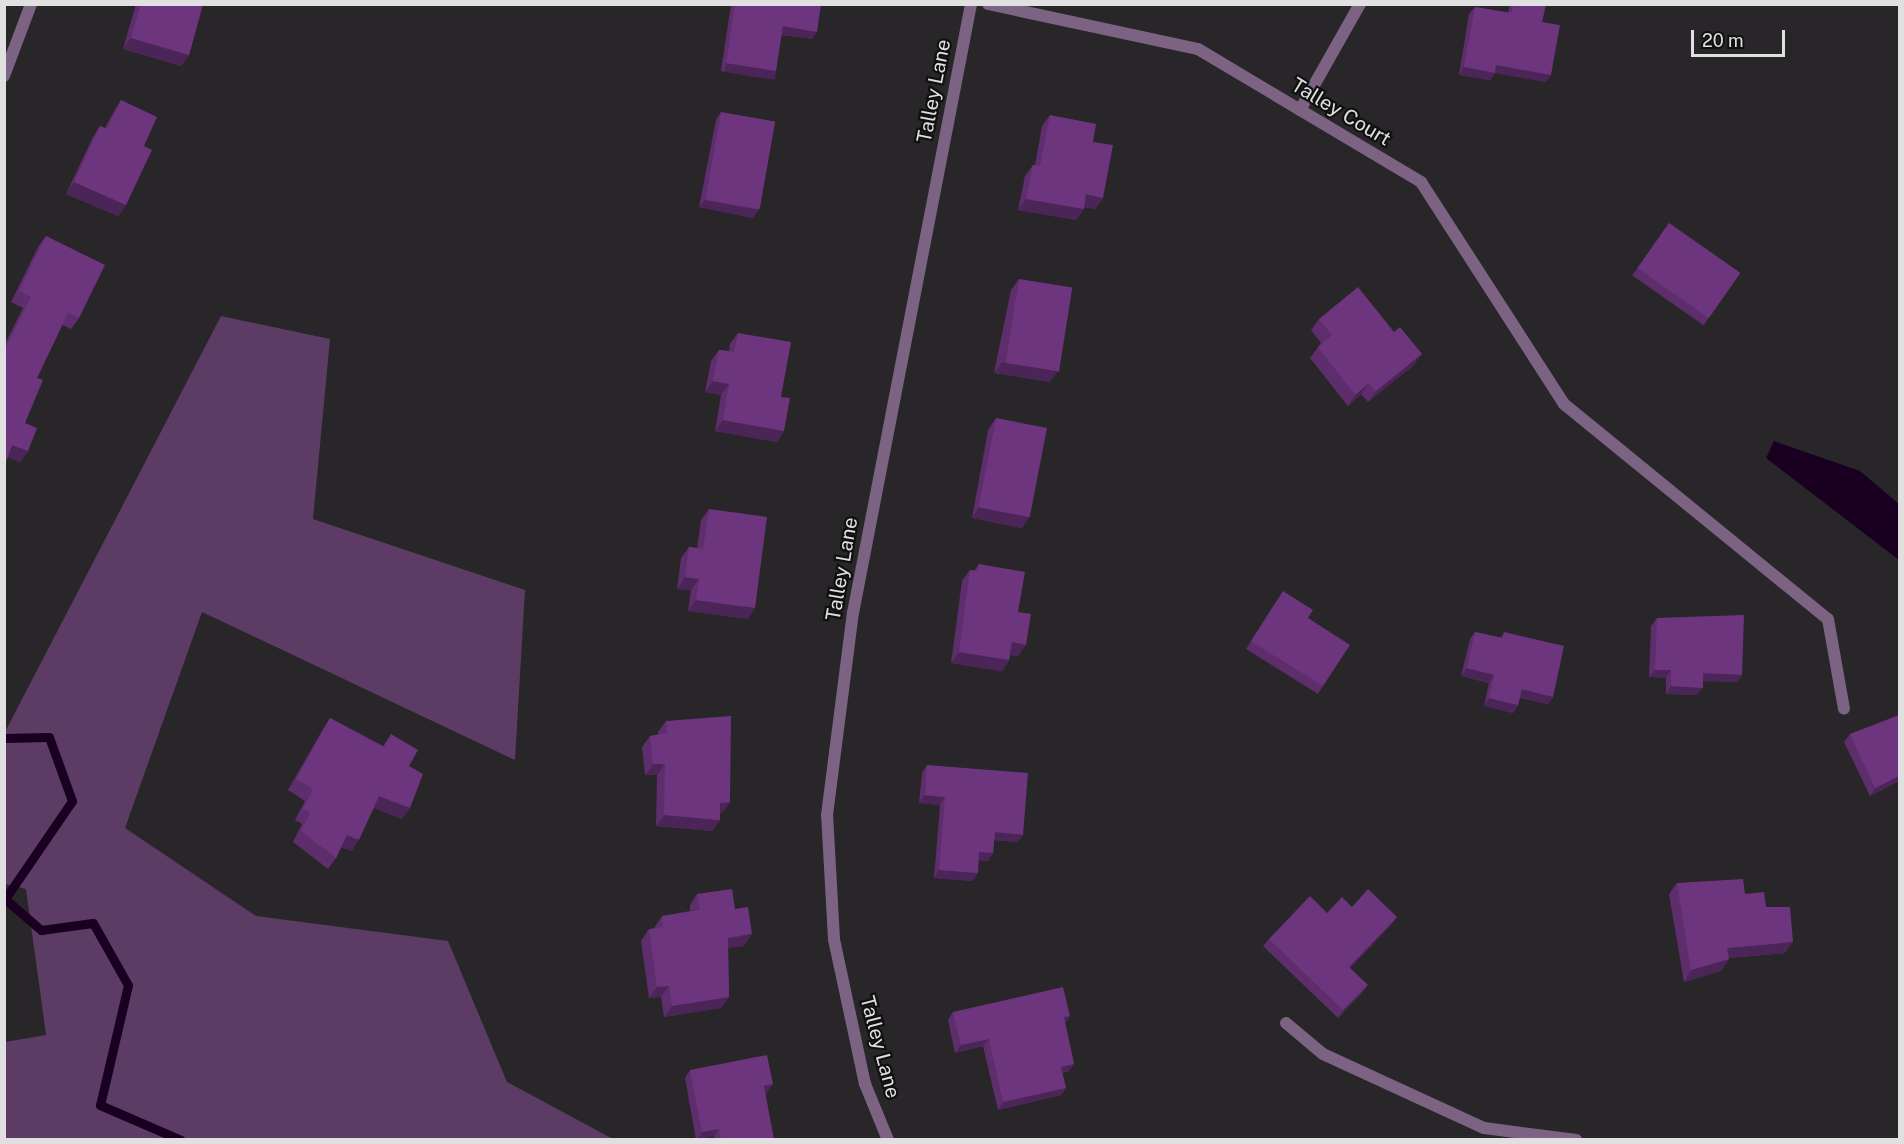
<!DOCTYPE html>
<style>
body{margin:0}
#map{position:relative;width:1904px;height:1144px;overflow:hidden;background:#282628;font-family:"Public Sans",sans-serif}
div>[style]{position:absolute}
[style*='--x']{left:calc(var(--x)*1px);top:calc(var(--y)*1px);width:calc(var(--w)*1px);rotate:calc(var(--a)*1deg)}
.green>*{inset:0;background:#5c3b65}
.water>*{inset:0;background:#190020}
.stream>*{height:9px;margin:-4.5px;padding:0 4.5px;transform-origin:4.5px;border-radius:4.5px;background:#190020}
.service>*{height:12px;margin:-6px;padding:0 6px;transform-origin:6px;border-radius:6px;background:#7c6384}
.minor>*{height:12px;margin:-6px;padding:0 6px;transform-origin:6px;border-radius:6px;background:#7c6384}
.wall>*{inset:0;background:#5e2e6c;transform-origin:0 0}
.shaded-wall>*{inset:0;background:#4c2558;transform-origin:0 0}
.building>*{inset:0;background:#6d357d;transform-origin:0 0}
span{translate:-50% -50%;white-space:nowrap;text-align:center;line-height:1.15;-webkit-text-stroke:4.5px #101011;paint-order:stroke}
.street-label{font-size:20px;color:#e1e0e1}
.frame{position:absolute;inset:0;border:6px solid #e1e0e1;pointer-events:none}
.scale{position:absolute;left:1691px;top:30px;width:94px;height:27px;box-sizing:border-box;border:3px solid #e1e0e1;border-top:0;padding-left:8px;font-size:18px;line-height:21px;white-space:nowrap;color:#e1e0e1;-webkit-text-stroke:4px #101011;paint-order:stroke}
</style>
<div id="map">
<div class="green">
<i style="clip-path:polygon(221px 316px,330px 339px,313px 519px,525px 590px,515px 760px,202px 612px,125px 828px,256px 916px,448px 941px,507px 1082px,613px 1139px,5px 1139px,5px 1042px,46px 1035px,26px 889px,5px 884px,5px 732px)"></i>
</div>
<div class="water">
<i style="clip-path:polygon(1774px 441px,1860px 471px,1899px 504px,1899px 560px,1766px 458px)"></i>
</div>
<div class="stream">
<i style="--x:4;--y:738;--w:45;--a:-1.3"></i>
<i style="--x:49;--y:737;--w:68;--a:70.2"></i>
<i style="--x:72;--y:801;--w:119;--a:124.4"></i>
<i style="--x:5;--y:899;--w:48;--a:40.7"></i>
<i style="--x:41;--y:930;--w:52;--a:-7.7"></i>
<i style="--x:93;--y:923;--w:71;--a:60.6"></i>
<i style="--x:128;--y:985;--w:123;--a:103.1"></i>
<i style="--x:100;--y:1105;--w:88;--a:23.4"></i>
</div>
<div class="service">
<i style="--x:1300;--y:110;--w:122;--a:-60.5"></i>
<i style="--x:1564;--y:404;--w:340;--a:39.2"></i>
<i style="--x:1828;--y:619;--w:91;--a:79.9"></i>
<i style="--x:1286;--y:1023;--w:48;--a:40"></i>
<i style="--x:1323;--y:1054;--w:177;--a:24.7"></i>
<i style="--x:1484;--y:1128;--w:93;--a:7.4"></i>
</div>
<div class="minor">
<i style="--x:988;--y:4;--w:215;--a:12.1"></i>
<i style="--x:1198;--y:49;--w:260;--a:30.8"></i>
<i style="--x:1421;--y:182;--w:264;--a:57.2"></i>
<i style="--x:4;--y:76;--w:77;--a:-69.4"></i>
<i style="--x:888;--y:1140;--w:61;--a:-112.3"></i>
<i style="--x:865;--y:1084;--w:148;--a:-102.1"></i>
<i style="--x:834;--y:939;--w:124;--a:-93.2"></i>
<i style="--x:827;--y:815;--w:204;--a:-82.7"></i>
<i style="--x:853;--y:613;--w:620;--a:-79.03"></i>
</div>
<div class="wall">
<i style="clip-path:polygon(136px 4px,203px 4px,189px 55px,181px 66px,123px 49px)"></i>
<i style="clip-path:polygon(731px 4px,821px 4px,812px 39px,782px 35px,771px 79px,721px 71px)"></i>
<i style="clip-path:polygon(1510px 4px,1546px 4px,1542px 22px,1551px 75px,1546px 82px,1495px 73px,1490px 80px,1459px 75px,1469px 14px,1475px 7px,1508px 13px)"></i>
<i style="clip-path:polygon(121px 100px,144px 146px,126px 205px,118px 216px,66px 194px,93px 137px,100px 126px,105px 128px,114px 111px)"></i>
<i style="clip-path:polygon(721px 112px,758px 210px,753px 218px,699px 207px,716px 120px)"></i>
<i style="clip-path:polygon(1050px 115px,1093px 142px,1103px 198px,1095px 209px,1084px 207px,1084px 209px,1076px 220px,1018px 210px,1025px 176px,1033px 165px,1035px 165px,1042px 126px)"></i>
<i style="left:1669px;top:223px;width:87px;height:64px;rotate:35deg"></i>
<i style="clip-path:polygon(46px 236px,79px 318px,71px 329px,62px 325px,37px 378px,25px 423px,28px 451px,20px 462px,7px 457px,4px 463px,4px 346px,23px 308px,11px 302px,38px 247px)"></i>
<i style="clip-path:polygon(1019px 279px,1050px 382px,994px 373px,1011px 290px)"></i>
<i style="clip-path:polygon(1319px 319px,1414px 365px,1368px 402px,1361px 394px,1348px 406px,1310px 358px,1318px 347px,1321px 343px,1311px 330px)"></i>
<i style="clip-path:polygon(738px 333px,781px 397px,784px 431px,777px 442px,715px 431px,721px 395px,705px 392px,711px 361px,719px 350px,729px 351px,730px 344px)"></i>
<i style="clip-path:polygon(996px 418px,1022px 528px,972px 518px,988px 430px)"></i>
<i style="clip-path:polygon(709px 509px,748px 619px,688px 611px,691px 590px,677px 589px,681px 558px,689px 547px,697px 548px,701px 520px)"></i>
<i style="clip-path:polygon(979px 564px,1018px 612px,1018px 656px,1010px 655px,1009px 660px,1002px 671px,951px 663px,962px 581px,970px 570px,974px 571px)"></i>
<i style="clip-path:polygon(1278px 599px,1308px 618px,1323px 686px,1318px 694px,1246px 649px)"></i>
<i style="clip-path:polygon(1657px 618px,1737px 682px,1703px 681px,1697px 695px,1666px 694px,1666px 678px,1649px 677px,1651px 626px)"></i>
<i style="clip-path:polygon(1475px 632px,1501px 638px,1504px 632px,1553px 697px,1548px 704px,1520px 698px,1518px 705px,1513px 713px,1484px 706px,1489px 683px,1461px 676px,1470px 639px)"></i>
<i style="clip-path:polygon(330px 718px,383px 746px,391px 734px,409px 766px,402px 819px,374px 808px,352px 851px,341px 847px,336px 858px,328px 869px,293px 842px,302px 824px,295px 820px,305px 801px,288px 790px,323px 729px)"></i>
<i style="clip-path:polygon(666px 721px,730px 802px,722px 813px,720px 813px,720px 820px,712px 831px,656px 826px,657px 775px,645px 775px,642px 747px,650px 736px,658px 735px,658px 732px)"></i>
<i style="clip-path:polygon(1850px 734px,1899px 781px,1870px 796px,1844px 742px)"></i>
<i style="clip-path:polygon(927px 765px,1018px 842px,994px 840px,993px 853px,988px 861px,978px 860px,978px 873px,972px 881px,934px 878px,940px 805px,919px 803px,922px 773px)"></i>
<i style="clip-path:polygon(1677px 883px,1745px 894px,1766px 907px,1785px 953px,1729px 958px,1721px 971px,1684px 982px,1669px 894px)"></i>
<i style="clip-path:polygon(697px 894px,735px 909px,744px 946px,728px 948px,729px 997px,721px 1008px,664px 1017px,661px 997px,649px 998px,641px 941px,649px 929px,654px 929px,654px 928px,662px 916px,690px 911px,690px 905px)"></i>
<i style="clip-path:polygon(1352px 907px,1397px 917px,1392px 924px,1350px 968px,1362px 993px,1338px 1018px,1263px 946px,1269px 939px,1327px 913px)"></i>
<i style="clip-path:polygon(953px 1012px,1070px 1016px,1065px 1023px,1074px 1064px,1069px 1071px,1062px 1073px,1066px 1088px,1061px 1095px,998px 1110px,983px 1046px,955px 1053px,948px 1020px)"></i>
<i style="clip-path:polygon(690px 1070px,768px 1092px,765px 1093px,774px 1140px,715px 1140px,714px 1136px,696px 1140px,685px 1078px)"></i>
</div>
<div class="shaded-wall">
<i style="clip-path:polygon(783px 26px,817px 32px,812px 39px,778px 34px)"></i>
<i style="clip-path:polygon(131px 38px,189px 55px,181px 66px,123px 49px)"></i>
<i style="left:726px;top:63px;width:51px;height:9px;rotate:9deg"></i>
<i style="clip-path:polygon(1496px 65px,1551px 75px,1546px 82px,1495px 73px,1490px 80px,1459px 75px,1464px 67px)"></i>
<i style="clip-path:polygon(74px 182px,126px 205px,118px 216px,66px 194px)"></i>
<i style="clip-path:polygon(1086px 194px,1103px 198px,1095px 209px,1079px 206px)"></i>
<i style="clip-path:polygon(1026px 199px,1084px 209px,1076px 220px,1018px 210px)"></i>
<i style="clip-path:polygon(705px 200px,758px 210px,753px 218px,699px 207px)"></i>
<i style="clip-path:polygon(1422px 354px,1414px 365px,1368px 402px,1376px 391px)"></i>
<i style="clip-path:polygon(1002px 362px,1058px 371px,1050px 382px,994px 373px)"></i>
<i style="clip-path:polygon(713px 381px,729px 384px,721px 395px,705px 392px)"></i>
<i style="clip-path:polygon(1369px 383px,1361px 394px,1348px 406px,1355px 395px)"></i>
<i style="clip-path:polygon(723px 420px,784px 431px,777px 442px,715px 431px)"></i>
<i style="clip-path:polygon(12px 445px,28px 451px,20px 462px,5px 456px)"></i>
<i style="clip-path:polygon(979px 507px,1030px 516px,1022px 528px,972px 518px)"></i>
<i style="clip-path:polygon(685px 577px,699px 579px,691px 590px,677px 589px)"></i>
<i style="clip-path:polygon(696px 600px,755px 608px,748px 619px,688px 611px)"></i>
<i style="clip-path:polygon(1012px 642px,1026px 645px,1018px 656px,1004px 654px)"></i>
<i style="clip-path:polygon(959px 652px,1009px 660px,1002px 671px,951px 663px)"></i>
<i style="clip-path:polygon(1467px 668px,1494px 675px,1489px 683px,1461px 676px)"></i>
<i style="clip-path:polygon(1655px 670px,1671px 670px,1666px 678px,1649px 677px)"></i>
<i style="clip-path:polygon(1703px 673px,1742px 675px,1737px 682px,1697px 681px)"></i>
<i style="clip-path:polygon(1671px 686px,1703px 688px,1697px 695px,1666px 694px)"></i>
<i style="clip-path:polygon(1522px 689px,1553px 697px,1548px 704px,1517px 697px)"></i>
<i style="clip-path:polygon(1489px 698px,1518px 705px,1513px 713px,1484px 706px)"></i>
<i style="clip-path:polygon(653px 764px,665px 764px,657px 775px,645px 775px)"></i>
<i style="clip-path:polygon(1899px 776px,1899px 781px,1870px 796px,1875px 788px)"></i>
<i style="clip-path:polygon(925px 795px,945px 797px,940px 805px,919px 803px)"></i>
<i style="clip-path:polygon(379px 796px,410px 808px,402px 819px,372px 807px)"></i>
<i style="clip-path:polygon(730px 802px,722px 813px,712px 814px,720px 803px)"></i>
<i style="clip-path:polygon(664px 815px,720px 820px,712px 831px,656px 826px)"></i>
<i style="clip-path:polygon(995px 832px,1023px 835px,1018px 842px,990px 840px)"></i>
<i style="clip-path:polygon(347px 835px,359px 840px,352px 851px,339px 847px)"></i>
<i style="clip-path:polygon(979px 852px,993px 853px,988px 861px,974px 859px)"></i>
<i style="clip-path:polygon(939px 870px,978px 873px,972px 881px,934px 878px)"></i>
<i style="clip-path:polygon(1397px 917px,1392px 924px,1343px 975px,1349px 967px)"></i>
<i style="clip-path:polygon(752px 934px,744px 946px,720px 949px,728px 938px)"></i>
<i style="clip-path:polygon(1793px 942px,1785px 953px,1719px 959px,1727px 948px)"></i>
<i style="clip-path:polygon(1729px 959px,1721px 971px,1684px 982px,1691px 970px)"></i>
<i style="clip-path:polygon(1368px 985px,1362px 993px,1338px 1018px,1343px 1010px)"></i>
<i style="clip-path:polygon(669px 986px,661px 997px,649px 998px,657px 987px)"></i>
<i style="clip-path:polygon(729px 997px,721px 1008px,664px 1017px,672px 1006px)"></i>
<i style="clip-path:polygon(1070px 1016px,1064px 1023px,1064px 1017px)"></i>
<i style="clip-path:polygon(989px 1039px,983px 1046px,955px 1053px,961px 1045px)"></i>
<i style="clip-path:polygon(1074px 1064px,1069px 1071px,1056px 1074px,1061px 1067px)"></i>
<i style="clip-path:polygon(773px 1084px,768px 1092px,758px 1094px,764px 1086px)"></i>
<i style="clip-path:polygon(1066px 1088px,1061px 1095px,998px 1110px,1003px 1102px)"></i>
<i style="clip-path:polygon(719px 1129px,714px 1136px,697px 1140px,702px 1132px)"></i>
</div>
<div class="building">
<i style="clip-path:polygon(141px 4px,203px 4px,189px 55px,131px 38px)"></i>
<i style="clip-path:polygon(735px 4px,821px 4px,817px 32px,783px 26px,776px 71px,726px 63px)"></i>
<i style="clip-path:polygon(1513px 4px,1546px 4px,1542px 22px,1560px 25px,1551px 75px,1496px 65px,1495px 73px,1464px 67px,1475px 7px,1512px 13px)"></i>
<i style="clip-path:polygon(121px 100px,157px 117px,144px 146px,152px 150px,126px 205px,74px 182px,100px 126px,107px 129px)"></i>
<i style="left:721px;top:112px;width:55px;height:89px;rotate:10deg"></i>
<i style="clip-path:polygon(1050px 115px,1096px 124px,1093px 142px,1113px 145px,1103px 198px,1086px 194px,1084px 209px,1026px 199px,1033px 165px,1040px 166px)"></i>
<i style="left:1669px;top:223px;width:87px;height:55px;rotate:35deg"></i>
<i style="clip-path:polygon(46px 236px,105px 265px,79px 318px,68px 313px,37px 378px,43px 380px,25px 423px,37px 428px,28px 451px,12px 445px,6px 462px,4px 461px,4px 351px,31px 297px,19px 291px)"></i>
<i style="left:1019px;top:279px;width:54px;height:85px;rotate:9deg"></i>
<i style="clip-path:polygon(1358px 287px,1394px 332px,1400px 327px,1422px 354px,1376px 391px,1369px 383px,1355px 395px,1318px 347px,1332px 335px,1319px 319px)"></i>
<i style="clip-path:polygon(738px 333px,791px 342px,781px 397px,790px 398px,784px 431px,723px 420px,729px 384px,713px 381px,719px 350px,734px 352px)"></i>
<i style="left:996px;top:418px;width:52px;height:91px;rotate:11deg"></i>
<i style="clip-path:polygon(709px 509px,767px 517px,755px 608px,696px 600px,699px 579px,685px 577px,689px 547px,703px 549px)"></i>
<i style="clip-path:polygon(979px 564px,1025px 572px,1018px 612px,1031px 614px,1026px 645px,1012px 642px,1009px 660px,959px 652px,970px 570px,977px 571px)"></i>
<i style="clip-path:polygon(1283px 591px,1313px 610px,1308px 618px,1350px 645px,1323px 686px,1251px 641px)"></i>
<i style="clip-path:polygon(1744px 615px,1742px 675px,1703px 673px,1703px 688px,1671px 686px,1671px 670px,1655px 670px,1657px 618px)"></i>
<i style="clip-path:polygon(1475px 632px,1503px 638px,1504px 632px,1564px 646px,1553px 697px,1522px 689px,1518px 705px,1489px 698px,1494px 675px,1467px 668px)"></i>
<i style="clip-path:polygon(1899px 715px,1899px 776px,1875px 788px,1850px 734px)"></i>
<i style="clip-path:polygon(731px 716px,730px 802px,720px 803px,720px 820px,664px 815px,665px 764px,653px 764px,650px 736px,667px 733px,666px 721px)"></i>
<i style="clip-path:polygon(330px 718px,384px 747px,391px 734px,418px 750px,409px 766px,423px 774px,410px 808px,379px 796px,359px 840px,347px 835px,336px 858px,301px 831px,310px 813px,303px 809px,313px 789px,296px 779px)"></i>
<i style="clip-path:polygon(927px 765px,1028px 773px,1023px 835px,995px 832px,993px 853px,979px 852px,978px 873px,939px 870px,945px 797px,925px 795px)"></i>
<i style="clip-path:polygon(1743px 879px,1745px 894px,1764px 892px,1766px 907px,1790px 907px,1793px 942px,1727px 948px,1729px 959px,1691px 970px,1677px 883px)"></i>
<i style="clip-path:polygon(732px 889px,735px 909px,748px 907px,752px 934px,728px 938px,729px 997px,672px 1006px,669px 986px,657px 987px,649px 929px,663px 927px,662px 916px,700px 910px,697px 894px)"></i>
<i style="clip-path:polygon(1368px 889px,1397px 917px,1349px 967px,1368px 985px,1343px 1010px,1269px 939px,1310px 896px,1327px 913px,1342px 897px,1352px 907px)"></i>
<i style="clip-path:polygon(1063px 987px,1070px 1016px,1064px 1017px,1074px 1064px,1061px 1067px,1066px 1088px,1003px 1102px,989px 1039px,961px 1045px,953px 1012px)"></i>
<i style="clip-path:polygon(767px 1055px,773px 1084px,764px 1086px,774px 1140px,721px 1140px,719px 1129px,702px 1132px,690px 1070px)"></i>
</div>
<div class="street-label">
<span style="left:934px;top:91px;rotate:-79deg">Talley Lane</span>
<span style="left:1341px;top:112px;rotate:31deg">Talley Court</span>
<span style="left:842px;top:569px;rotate:-80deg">Talley Lane</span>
<span style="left:880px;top:1047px;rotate:75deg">Talley Lane</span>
</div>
<div class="frame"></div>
<div class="scale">20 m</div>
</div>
